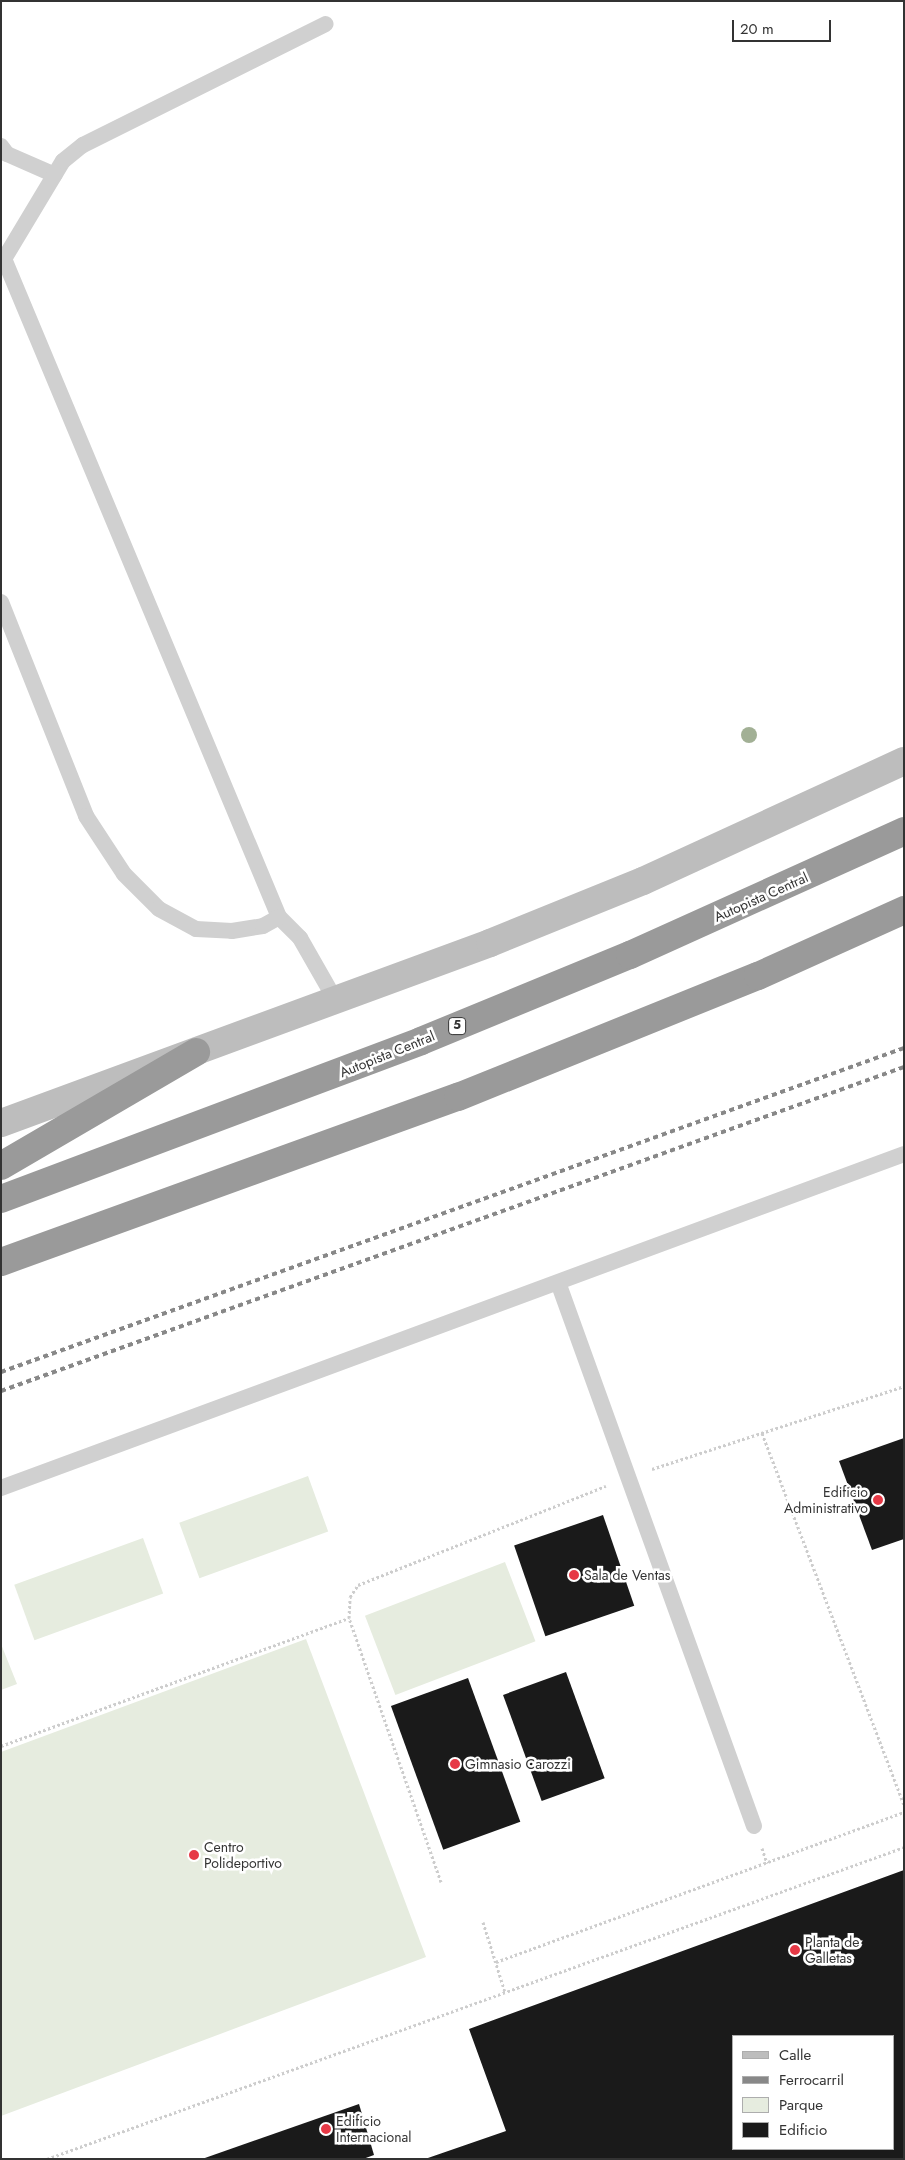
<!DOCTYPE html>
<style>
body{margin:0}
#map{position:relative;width:905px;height:2160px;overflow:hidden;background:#fff;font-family:Jost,sans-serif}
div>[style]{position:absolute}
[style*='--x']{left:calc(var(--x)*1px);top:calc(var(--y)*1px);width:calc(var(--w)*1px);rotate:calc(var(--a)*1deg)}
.green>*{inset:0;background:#e6ecdf;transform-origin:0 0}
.building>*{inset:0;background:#1a1a1a;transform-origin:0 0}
.path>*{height:3px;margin-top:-1.5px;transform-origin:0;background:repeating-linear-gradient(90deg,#cdcdcd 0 2.5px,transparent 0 5px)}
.service>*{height:16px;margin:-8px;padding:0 8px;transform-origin:8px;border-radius:8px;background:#d0d0d0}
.secondary>*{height:28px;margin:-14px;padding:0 14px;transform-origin:14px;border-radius:14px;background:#bdbdbd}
.motorway>*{height:28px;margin:-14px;padding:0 14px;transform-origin:14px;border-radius:14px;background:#9a9a9a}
.rail>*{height:4px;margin-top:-2px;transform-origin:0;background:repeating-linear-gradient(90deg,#888 0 5px,transparent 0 9px)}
.trees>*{width:16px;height:16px;margin:-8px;border-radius:50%;background:#a2b095}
.dots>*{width:14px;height:14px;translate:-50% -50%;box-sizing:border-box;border:2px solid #fff;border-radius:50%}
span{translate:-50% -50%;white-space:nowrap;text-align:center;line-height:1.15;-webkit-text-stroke:5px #fff;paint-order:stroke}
.shield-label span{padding:1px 4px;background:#fff;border:1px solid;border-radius:4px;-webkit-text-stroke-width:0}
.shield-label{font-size:12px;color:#333;font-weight:700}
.street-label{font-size:14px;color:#333}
.poi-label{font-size:14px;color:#333}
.right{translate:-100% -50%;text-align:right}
.left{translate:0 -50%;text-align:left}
.frame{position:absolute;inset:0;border:2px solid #333;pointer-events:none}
.legend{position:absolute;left:732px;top:2035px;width:162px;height:115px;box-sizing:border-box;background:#fff;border:1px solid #adadad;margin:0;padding:6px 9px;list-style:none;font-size:15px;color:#333}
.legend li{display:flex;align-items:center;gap:10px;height:25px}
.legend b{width:25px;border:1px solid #adadad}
.scale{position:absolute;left:732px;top:20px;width:99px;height:22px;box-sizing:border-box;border:2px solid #333;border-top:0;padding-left:6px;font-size:15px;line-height:18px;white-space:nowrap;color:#333;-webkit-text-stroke:4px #fff;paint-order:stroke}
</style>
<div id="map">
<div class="green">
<i style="left:308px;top:1476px;width:59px;height:137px;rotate:70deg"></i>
<i style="left:143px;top:1538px;width:59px;height:137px;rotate:70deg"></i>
<i style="left:505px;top:1562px;width:85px;height:150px;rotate:69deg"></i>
<i style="clip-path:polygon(306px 1639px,426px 1957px,1px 2116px,1px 1752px)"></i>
<i style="clip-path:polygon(1px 1644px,17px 1684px,1px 1690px)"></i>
</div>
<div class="building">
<i style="clip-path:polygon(904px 1438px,904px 1539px,872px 1550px,839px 1461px)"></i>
<i style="left:603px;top:1515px;width:96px;height:94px;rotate:71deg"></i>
<i style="left:566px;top:1672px;width:113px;height:67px;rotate:70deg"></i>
<i style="left:468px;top:1678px;width:153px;height:82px;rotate:70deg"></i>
<i style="clip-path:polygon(evenodd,904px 1870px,904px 2159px,425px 2159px,506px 2131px,469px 2029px,904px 1870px,734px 2036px,894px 2036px,894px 2149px,734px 2149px,734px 2036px)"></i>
<i style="clip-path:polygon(359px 2104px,374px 2155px,363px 2159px,202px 2159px)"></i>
</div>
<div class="path">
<i style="--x:762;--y:1433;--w:398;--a:69.1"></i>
<i style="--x:652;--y:1469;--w:265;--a:-18.2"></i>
<i style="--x:1;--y:1746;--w:371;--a:-20.2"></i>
<i style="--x:762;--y:1848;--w:16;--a:72"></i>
<i style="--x:441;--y:1882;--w:280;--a:-109.2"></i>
<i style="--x:349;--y:1618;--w:21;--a:-87"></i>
<i style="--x:350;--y:1597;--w:14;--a:-56"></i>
<i style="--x:358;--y:1585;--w:267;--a:-21.8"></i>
<i style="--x:483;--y:1922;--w:73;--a:72.6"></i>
<i style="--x:496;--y:1962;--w:435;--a:-20.2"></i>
<i style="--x:47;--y:2159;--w:912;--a:-20"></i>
</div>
<div class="service">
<i style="--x:1;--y:146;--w:10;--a:53"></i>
<i style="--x:7;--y:154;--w:52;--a:23.6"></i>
<i style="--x:5;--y:261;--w:711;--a:67.33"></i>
<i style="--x:279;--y:917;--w:30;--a:45"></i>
<i style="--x:300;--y:938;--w:73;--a:60.3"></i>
<i style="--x:1;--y:264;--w:120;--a:-59"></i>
<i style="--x:63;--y:161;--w:26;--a:-39"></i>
<i style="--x:83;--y:145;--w:271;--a:-26.5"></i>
<i style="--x:1;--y:602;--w:230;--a:68.3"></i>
<i style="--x:86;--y:816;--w:69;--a:56.8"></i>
<i style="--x:124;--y:874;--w:49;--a:45"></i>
<i style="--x:159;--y:909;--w:42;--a:28.4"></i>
<i style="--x:196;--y:929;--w:36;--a:3"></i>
<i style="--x:232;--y:931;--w:31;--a:-9"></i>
<i style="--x:263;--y:926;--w:18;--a:-29"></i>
<i style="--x:559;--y:1285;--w:575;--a:70.18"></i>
<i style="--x:1;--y:1488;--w:963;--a:-20.3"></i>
</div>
<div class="secondary">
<i style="--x:1;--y:1123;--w:521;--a:-20.21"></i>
<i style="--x:490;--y:943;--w:165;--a:-22.1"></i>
<i style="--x:643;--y:881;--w:287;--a:-24.7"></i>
</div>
<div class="motorway">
<i style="--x:1;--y:1166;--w:226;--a:-30.3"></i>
<i style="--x:1;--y:1199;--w:449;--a:-20.6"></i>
<i style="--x:421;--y:1041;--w:226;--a:-22.4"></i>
<i style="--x:630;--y:955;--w:301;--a:-24.3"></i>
<i style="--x:1;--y:1262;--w:486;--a:-19.9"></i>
<i style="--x:458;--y:1097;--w:323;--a:-22"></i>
<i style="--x:758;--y:976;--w:160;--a:-24.3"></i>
</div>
<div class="rail">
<i style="--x:1;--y:1372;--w:959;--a:-19.74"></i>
<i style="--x:1;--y:1391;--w:959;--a:-19.74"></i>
</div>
<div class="trees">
<i style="left:749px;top:735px"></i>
</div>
<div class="dots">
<i style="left:878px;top:1500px;background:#e63946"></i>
<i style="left:574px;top:1575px;background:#e63946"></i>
<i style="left:455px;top:1764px;background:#e63946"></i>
<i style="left:194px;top:1855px;background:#e63946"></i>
<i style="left:795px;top:1950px;background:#e63946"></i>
<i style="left:326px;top:2129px;background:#e63946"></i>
</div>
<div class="shield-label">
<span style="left:457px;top:1026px">5</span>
</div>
<div class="street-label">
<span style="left:761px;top:897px;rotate:-24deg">Autopista Central</span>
<span style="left:387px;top:1054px;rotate:-22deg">Autopista Central</span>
</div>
<div class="poi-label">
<span class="right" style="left:868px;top:1500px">Edificio<br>Administrativo</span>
<span class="left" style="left:584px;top:1575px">Sala de Ventas</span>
<span class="left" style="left:465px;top:1764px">Gimnasio Carozzi</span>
<span class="left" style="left:204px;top:1855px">Centro<br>Polideportivo</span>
<span class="left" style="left:805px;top:1950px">Planta de<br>Galletas</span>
<span class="left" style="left:336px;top:2129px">Edificio<br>Internacional</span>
</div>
<div class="frame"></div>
<ul class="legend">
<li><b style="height:6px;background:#bdbdbd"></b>Calle</li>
<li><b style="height:6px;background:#888"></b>Ferrocarril</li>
<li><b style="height:14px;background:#e6ecdf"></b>Parque</li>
<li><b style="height:14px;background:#1a1a1a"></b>Edificio</li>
</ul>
<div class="scale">20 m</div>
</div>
